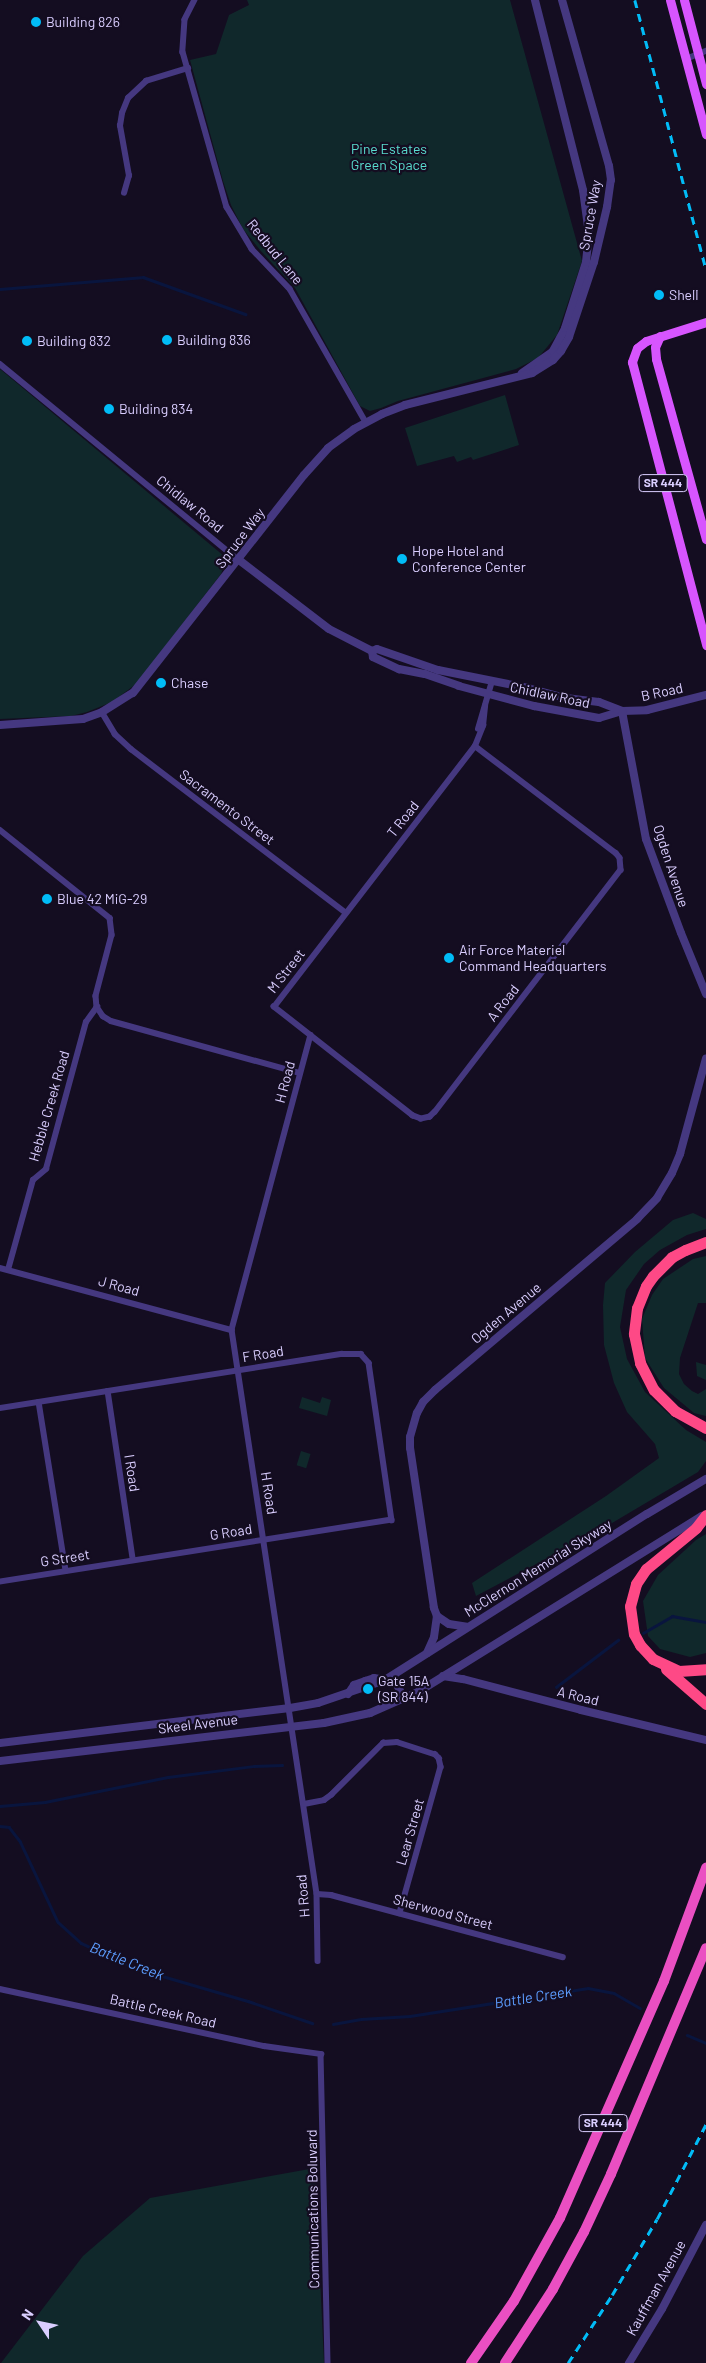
<!DOCTYPE html>
<style>
body{margin:0}
#map{position:relative;width:706px;height:2363px;overflow:hidden;background:#140d21;font-family:Barlow,sans-serif}
div>[style]{position:absolute}
[style*='--x']{left:calc(var(--x)*1px);top:calc(var(--y)*1px);width:calc(var(--w)*1px);rotate:calc(var(--a)*1deg)}
.green>*{inset:0;background:#10282b;transform-origin:0 0}
.stream>*{height:2.5px;margin:-1.25px;padding:0 1.25px;transform-origin:1.25px;border-radius:1.25px;background:#09153e}
.minor>*{height:5.5px;margin:-2.75px;padding:0 2.75px;transform-origin:2.75px;border-radius:2.75px;background:#453880}
.tertiary>*{height:8px;margin:-4px;padding:0 4px;transform-origin:4px;border-radius:4px;background:#453880}
.primary>*{height:9px;margin:-4.5px;padding:0 4.5px;transform-origin:4.5px;border-radius:4.5px;background:#d755fe}
.trunk>*{height:10px;margin:-5px;padding:0 5px;transform-origin:5px;border-radius:5px;background:#ea4fc2}
.motorway>*{height:11px;margin:-5.5px;padding:0 5.5px;transform-origin:5.5px;border-radius:5.5px;background:#fe4986}
.rail>*{height:2.5px;margin-top:-1.25px;transform-origin:0;background:repeating-linear-gradient(90deg,#01bcf7 0 8px,transparent 0 14px)}
.dots>*{width:14px;height:14px;translate:-50% -50%;box-sizing:border-box;border:2px solid #140d21;border-radius:50%}
span{translate:-50% -50%;white-space:nowrap;text-align:center;line-height:1.15;-webkit-text-stroke:4.5px #140d21;paint-order:stroke}
.shield-label span{padding:1px 4px;background:#140d21;border:1px solid;border-radius:4px;-webkit-text-stroke-width:0}
.shield-label{font-size:12px;color:#daceff;font-weight:700}
.poi-label{font-size:14px;color:#daceff}
.left{translate:0 -50%;text-align:left}
.park-label{font-size:14px;color:#5aded0}
.street-label{font-size:14px;color:#daceff}
.water-label{font-size:15px;color:#5c9cfe;font-style:italic}
.north{position:absolute;left:15px;top:2298px;width:50px;height:50px;-webkit-text-stroke:4px #140d21;paint-order:stroke;rotate:304deg;font-size:14px;font-weight:700;line-height:20px;text-align:center;color:#daceff}
.north::after{content:'';display:block;margin:auto;width:18px;height:22px;background:#daceff;clip-path:polygon(50% 0,100% 100%,50% 72%,0 100%)}
</style>
<div id="map">
<div class="green">
<i style="clip-path:polygon(247px 0,510px 0,582px 261px,557px 335px,538px 358px,516px 369px,398px 401px,381px 408px,370px 411px,360px 406px,295px 288px,260px 250px,243px 229px,231px 205px,223px 181px,190px 60px,216px 54px,229px 15px,249px 5px)"></i>
<i style="clip-path:polygon(0 369px,224px 556px,226px 561px,221px 574px,136px 684px,112px 702px,87px 712px,71px 716px,0 719px)"></i>
<i style="clip-path:polygon(505px 395px,519px 445px,473px 460px,471px 457px,457px 462px,454px 456px,417px 466px,405px 428px)"></i>
<i style="clip-path:polygon(693px 1213px,706px 1219px,706px 1229px,687px 1235px,660px 1250px,644px 1264px,626px 1290px,620px 1327px,627px 1359px,645px 1392px,686px 1430px,706px 1442px,706px 1461px,698px 1472px,602px 1529px,476px 1596px,472px 1583px,606px 1496px,659px 1458px,655px 1444px,627px 1412px,614px 1383px,604px 1345px,603px 1305px,605px 1283px,635px 1252px,673px 1220px)"></i>
<i style="clip-path:polygon(706px 1256px,706px 1303px,698px 1303px,680px 1358px,679px 1374px,684px 1384px,692px 1391px,698px 1394px,706px 1389px,706px 1416px,694px 1413px,664px 1388px,645px 1358px,642px 1319px,652px 1295px,663px 1279px,693px 1259px)"></i>
<i style="clip-path:polygon(696px 1362px,706px 1365px,706px 1380px,697px 1376px)"></i>
<i style="clip-path:polygon(302px 1397px,320px 1403px,322px 1397px,331px 1400px,327px 1416px,299px 1408px)"></i>
<i style="left:301px;top:1451px;width:10px;height:15px;rotate:17deg"></i>
<i style="clip-path:polygon(706px 1534px,706px 1653px,690px 1657px,660px 1649px,648px 1636px,643px 1601px,658px 1575px,696px 1540px)"></i>
<i style="clip-path:polygon(315px 2168px,324px 2363px,1px 2363px,83px 2256px,150px 2198px)"></i>
</div>
<div class="stream">
<i style="--x:0;--y:289;--w:144;--a:-4.8"></i>
<i style="--x:143;--y:277;--w:109;--a:19.9"></i>
<i style="--x:643;--y:1633;--w:34;--a:-30"></i>
<i style="--x:672;--y:1616;--w:35;--a:10"></i>
<i style="--x:556;--y:1687;--w:78;--a:-37.2"></i>
<i style="--x:0;--y:1806;--w:45;--a:-5.1"></i>
<i style="--x:45;--y:1802;--w:126;--a:-11.5"></i>
<i style="--x:168;--y:1777;--w:87;--a:-7.3"></i>
<i style="--x:254;--y:1766;--w:28;--a:-2"></i>
<i style="--x:0;--y:1826;--w:9;--a:6"></i>
<i style="--x:9;--y:1827;--w:18;--a:52"></i>
<i style="--x:20;--y:1841;--w:89;--a:64.9"></i>
<i style="--x:58;--y:1922;--w:31;--a:42"></i>
<i style="--x:81;--y:1943;--w:60;--a:24.8"></i>
<i style="--x:135;--y:1968;--w:118;--a:16.3"></i>
<i style="--x:248;--y:2001;--w:68;--a:19"></i>
<i style="--x:333;--y:2024;--w:28;--a:-10"></i>
<i style="--x:361;--y:2019;--w:49;--a:-3.5"></i>
<i style="--x:410;--y:2016;--w:180;--a:-8.9"></i>
<i style="--x:588;--y:1988;--w:26;--a:11"></i>
<i style="--x:614;--y:1993;--w:30;--a:30"></i>
<i style="--x:687;--y:2035;--w:21;--a:23"></i>
</div>
<div class="minor">
<i style="--x:195;--y:0;--w:22;--a:117"></i>
<i style="--x:185;--y:20;--w:32;--a:94"></i>
<i style="--x:183;--y:52;--w:161;--a:74.2"></i>
<i style="--x:227;--y:207;--w:49;--a:59.2"></i>
<i style="--x:252;--y:249;--w:55;--a:46.5"></i>
<i style="--x:290;--y:289;--w:153;--a:60.3"></i>
<i style="--x:686;--y:59;--w:22;--a:-22"></i>
<i style="--x:124;--y:193;--w:18;--a:-74"></i>
<i style="--x:129;--y:176;--w:51;--a:-100.2"></i>
<i style="--x:120;--y:126;--w:13;--a:-81"></i>
<i style="--x:122;--y:113;--w:16;--a:-68"></i>
<i style="--x:128;--y:98;--w:25;--a:-43"></i>
<i style="--x:146;--y:81;--w:44;--a:-17.2"></i>
<i style="--x:0;--y:364;--w:309;--a:39.4"></i>
<i style="--x:102;--y:712;--w:26;--a:59"></i>
<i style="--x:115;--y:734;--w:22;--a:43"></i>
<i style="--x:131;--y:749;--w:270;--a:37.3"></i>
<i style="--x:478;--y:729;--w:50;--a:-73.7"></i>
<i style="--x:475;--y:746;--w:177;--a:37.2"></i>
<i style="--x:616;--y:853;--w:6;--a:51"></i>
<i style="--x:620;--y:858;--w:12;--a:85"></i>
<i style="--x:621;--y:870;--w:305;--a:127.5"></i>
<i style="--x:435;--y:1112;--w:7;--a:135"></i>
<i style="--x:430;--y:1117;--w:9;--a:167"></i>
<i style="--x:421;--y:1119;--w:9;--a:-159"></i>
<i style="--x:413;--y:1116;--w:177;--a:-141.9"></i>
<i style="--x:274;--y:1007;--w:329;--a:-52.4"></i>
<i style="--x:475;--y:746;--w:22;--a:-68"></i>
<i style="--x:483;--y:726;--w:20;--a:-84"></i>
<i style="--x:0;--y:830;--w:141;--a:38.7"></i>
<i style="--x:110;--y:918;--w:17;--a:83"></i>
<i style="--x:112;--y:935;--w:63;--a:104.7"></i>
<i style="--x:96;--y:996;--w:11;--a:85"></i>
<i style="--x:97;--y:1007;--w:11;--a:56"></i>
<i style="--x:103;--y:1016;--w:9;--a:32"></i>
<i style="--x:111;--y:1021;--w:196;--a:15.4"></i>
<i style="--x:311;--y:1035;--w:305;--a:105"></i>
<i style="--x:232;--y:1330;--w:570;--a:81.43"></i>
<i style="--x:317;--y:1894;--w:67;--a:89.1"></i>
<i style="--x:0;--y:1268;--w:240;--a:15"></i>
<i style="--x:8;--y:1270;--w:93;--a:-74.5"></i>
<i style="--x:33;--y:1180;--w:17;--a:-40"></i>
<i style="--x:46;--y:1169;--w:152;--a:-74.8"></i>
<i style="--x:86;--y:1022;--w:19;--a:-54"></i>
<i style="--x:108;--y:1391;--w:170;--a:81.5"></i>
<i style="--x:39;--y:1402;--w:171;--a:80.9"></i>
<i style="--x:0;--y:1408;--w:346;--a:-9"></i>
<i style="--x:342;--y:1354;--w:19;--a:0"></i>
<i style="--x:361;--y:1354;--w:12;--a:48"></i>
<i style="--x:369;--y:1363;--w:159;--a:81.7"></i>
<i style="--x:392;--y:1520;--w:397;--a:171"></i>
<i style="--x:304;--y:1804;--w:20;--a:-11"></i>
<i style="--x:324;--y:1800;--w:9;--a:-36"></i>
<i style="--x:331;--y:1795;--w:74;--a:-45"></i>
<i style="--x:383;--y:1743;--w:14;--a:-4"></i>
<i style="--x:397;--y:1742;--w:40;--a:18"></i>
<i style="--x:435;--y:1754;--w:6;--a:45"></i>
<i style="--x:439;--y:1758;--w:9;--a:77"></i>
<i style="--x:441;--y:1767;--w:152;--a:105.7"></i>
<i style="--x:317;--y:1894;--w:14;--a:4"></i>
<i style="--x:331;--y:1895;--w:240;--a:15"></i>
<i style="--x:0;--y:1989;--w:270;--a:12.2"></i>
<i style="--x:264;--y:2046;--w:58;--a:8"></i>
<i style="--x:321;--y:2054;--w:309;--a:88.7"></i>
</div>
<div class="tertiary">
<i style="--x:522;--y:373;--w:38;--a:-35"></i>
<i style="--x:553;--y:351;--w:26;--a:-62"></i>
<i style="--x:565;--y:328;--w:69;--a:-72.3"></i>
<i style="--x:586;--y:262;--w:28;--a:-84"></i>
<i style="--x:589;--y:234;--w:44;--a:-97.8"></i>
<i style="--x:583;--y:190;--w:196;--a:-104.2"></i>
<i style="--x:239;--y:560;--w:113;--a:37.5"></i>
<i style="--x:329;--y:629;--w:48;--a:27.1"></i>
<i style="--x:372;--y:651;--w:6;--a:81"></i>
<i style="--x:373;--y:657;--w:29;--a:25"></i>
<i style="--x:399;--y:669;--w:26;--a:11"></i>
<i style="--x:425;--y:674;--w:36;--a:19"></i>
<i style="--x:459;--y:686;--w:78;--a:14.9"></i>
<i style="--x:534;--y:706;--w:66;--a:10.5"></i>
<i style="--x:599;--y:718;--w:24;--a:-17"></i>
<i style="--x:622;--y:711;--w:25;--a:-2"></i>
<i style="--x:647;--y:710;--w:61;--a:-14.3"></i>
<i style="--x:372;--y:651;--w:5;--a:-22"></i>
<i style="--x:377;--y:649;--w:65;--a:19"></i>
<i style="--x:438;--y:670;--w:92;--a:11.3"></i>
<i style="--x:528;--y:688;--w:39;--a:15"></i>
<i style="--x:566;--y:698;--w:33;--a:7"></i>
<i style="--x:599;--y:702;--w:25;--a:21"></i>
<i style="--x:622;--y:711;--w:130;--a:79.4"></i>
<i style="--x:646;--y:839;--w:100;--a:69.6"></i>
<i style="--x:681;--y:933;--w:66;--a:67.7"></i>
<i style="--x:0;--y:725;--w:83;--a:-4.1"></i>
<i style="--x:83;--y:719;--w:20;--a:-20"></i>
<i style="--x:102;--y:712;--w:36;--a:-32"></i>
<i style="--x:133;--y:693;--w:277;--a:-51.9"></i>
<i style="--x:304;--y:475;--w:36;--a:-48"></i>
<i style="--x:328;--y:448;--w:32;--a:-36"></i>
<i style="--x:354;--y:429;--w:32;--a:-28"></i>
<i style="--x:382;--y:414;--w:25;--a:-21"></i>
<i style="--x:405;--y:405;--w:131;--a:-14.1"></i>
<i style="--x:532;--y:373;--w:25;--a:-32"></i>
<i style="--x:553;--y:360;--w:12;--a:-48"></i>
<i style="--x:561;--y:351;--w:16;--a:-60"></i>
<i style="--x:569;--y:337;--w:79;--a:-71.6"></i>
<i style="--x:594;--y:262;--w:57;--a:-76.7"></i>
<i style="--x:607;--y:207;--w:27;--a:-82"></i>
<i style="--x:611;--y:180;--w:14;--a:-98"></i>
<i style="--x:609;--y:166;--w:173;--a:-105.8"></i>
<i style="--x:437;--y:1616;--w:14;--a:34"></i>
<i style="--x:449;--y:1624;--w:18;--a:9"></i>
<i style="--x:427;--y:1653;--w:17;--a:-66"></i>
<i style="--x:434;--y:1637;--w:21;--a:-82"></i>
<i style="--x:437;--y:1616;--w:9;--a:-111"></i>
<i style="--x:434;--y:1608;--w:162;--a:-98.5"></i>
<i style="--x:410;--y:1448;--w:11;--a:-90"></i>
<i style="--x:410;--y:1437;--w:25;--a:-74"></i>
<i style="--x:417;--y:1413;--w:13;--a:-61"></i>
<i style="--x:423;--y:1402;--w:17;--a:-45"></i>
<i style="--x:435;--y:1390;--w:265;--a:-40.2"></i>
<i style="--x:637;--y:1219;--w:29;--a:-46"></i>
<i style="--x:657;--y:1198;--w:29;--a:-59"></i>
<i style="--x:672;--y:1173;--w:21;--a:-67"></i>
<i style="--x:680;--y:1154;--w:99;--a:-74.8"></i>
<i style="--x:443;--y:1676;--w:20;--a:9"></i>
<i style="--x:463;--y:1679;--w:122;--a:14.7"></i>
<i style="--x:581;--y:1710;--w:129;--a:13.5"></i>
<i style="--x:393;--y:1677;--w:25;--a:63"></i>
<i style="--x:348;--y:1694;--w:11;--a:-56"></i>
<i style="--x:354;--y:1685;--w:12;--a:-20"></i>
<i style="--x:365;--y:1681;--w:9;--a:-18"></i>
<i style="--x:374;--y:1678;--w:11;--a:10"></i>
<i style="--x:0;--y:1743;--w:292;--a:-6.9"></i>
<i style="--x:290;--y:1708;--w:28;--a:-10"></i>
<i style="--x:318;--y:1703;--w:71;--a:-18.9"></i>
<i style="--x:385;--y:1680;--w:310;--a:-32.4"></i>
<i style="--x:647;--y:1514;--w:69;--a:-30.7"></i>
<i style="--x:0;--y:1761;--w:326;--a:-6.7"></i>
<i style="--x:324;--y:1723;--w:47;--a:-12.3"></i>
<i style="--x:370;--y:1713;--w:52;--a:-23.6"></i>
<i style="--x:418;--y:1692;--w:334;--a:-31.8"></i>
<i style="--x:629;--y:2363;--w:63;--a:-58.6"></i>
<i style="--x:662;--y:2309;--w:95;--a:-62.4"></i>
</div>
<div class="primary">
<i style="--x:670;--y:0;--w:139;--a:75"></i>
<i style="--x:684;--y:0;--w:87;--a:75.3"></i>
<i style="--x:706;--y:322;--w:63;--a:162.4"></i>
<i style="--x:646;--y:341;--w:11;--a:142"></i>
<i style="--x:637;--y:348;--w:15;--a:110"></i>
<i style="--x:632;--y:362;--w:293;--a:75.3"></i>
<i style="--x:660;--y:336;--w:12;--a:114"></i>
<i style="--x:655;--y:347;--w:12;--a:85"></i>
<i style="--x:656;--y:359;--w:187;--a:74.5"></i>
</div>
<div class="trunk">
<i style="--x:471;--y:2363;--w:75;--a:-55.3"></i>
<i style="--x:514;--y:2301;--w:95;--a:-61"></i>
<i style="--x:560;--y:2218;--w:259;--a:-66.3"></i>
<i style="--x:664;--y:1981;--w:121;--a:-69.6"></i>
<i style="--x:505;--y:2363;--w:88;--a:-57"></i>
<i style="--x:553;--y:2289;--w:65;--a:-61.5"></i>
<i style="--x:584;--y:2232;--w:64;--a:-65"></i>
<i style="--x:611;--y:2174;--w:245;--a:-67.2"></i>
</div>
<div class="motorway">
<i style="--x:706;--y:1242;--w:22;--a:159"></i>
<i style="--x:685;--y:1250;--w:15;--a:152"></i>
<i style="--x:672;--y:1257;--w:27;--a:135"></i>
<i style="--x:653;--y:1276;--w:12;--a:125"></i>
<i style="--x:646;--y:1286;--w:24;--a:112"></i>
<i style="--x:637;--y:1308;--w:26;--a:97"></i>
<i style="--x:634;--y:1334;--w:30;--a:78"></i>
<i style="--x:640;--y:1363;--w:30;--a:63"></i>
<i style="--x:654;--y:1390;--w:30;--a:45"></i>
<i style="--x:675;--y:1411;--w:35;--a:29"></i>
<i style="--x:706;--y:1515;--w:16;--a:128"></i>
<i style="--x:696;--y:1528;--w:65;--a:140.6"></i>
<i style="--x:646;--y:1569;--w:18;--a:124"></i>
<i style="--x:636;--y:1584;--w:23;--a:105"></i>
<i style="--x:630;--y:1606;--w:28;--a:82"></i>
<i style="--x:634;--y:1634;--w:13;--a:61"></i>
<i style="--x:640;--y:1645;--w:19;--a:47"></i>
<i style="--x:653;--y:1659;--w:29;--a:25"></i>
<i style="--x:679;--y:1671;--w:27;--a:-4"></i>
<i style="--x:666;--y:1669;--w:53;--a:41.2"></i>
</div>
<div class="rail">
<i style="--x:635;--y:0;--w:278;--a:75.2"></i>
<i style="--x:568;--y:2363;--w:81;--a:-57.1"></i>
<i style="--x:612;--y:2295;--w:88;--a:-59.4"></i>
<i style="--x:657;--y:2219;--w:107;--a:-62.7"></i>
</div>
<div class="dots">
<i style="left:36px;top:22px;background:#01bcf7"></i>
<i style="left:659px;top:295px;background:#01bcf7"></i>
<i style="left:167px;top:340px;background:#01bcf7"></i>
<i style="left:27px;top:341px;background:#01bcf7"></i>
<i style="left:109px;top:409px;background:#01bcf7"></i>
<i style="left:402px;top:559px;background:#01bcf7"></i>
<i style="left:161px;top:683px;background:#01bcf7"></i>
<i style="left:47px;top:899px;background:#01bcf7"></i>
<i style="left:449px;top:958px;background:#01bcf7"></i>
<i style="left:368px;top:1689px;background:#01bcf7"></i>
</div>
<div class="shield-label">
<span style="left:663px;top:483px">SR 444</span>
<span style="left:603px;top:2123px">SR 444</span>
</div>
<div class="poi-label">
<span class="left" style="left:46px;top:22px">Building 826</span>
<span class="left" style="left:669px;top:295px">Shell</span>
<span class="left" style="left:177px;top:340px">Building 836</span>
<span class="left" style="left:37px;top:341px">Building 832</span>
<span class="left" style="left:119px;top:409px">Building 834</span>
<span class="left" style="left:412px;top:559px">Hope Hotel and<br>Conference Center</span>
<span class="left" style="left:171px;top:683px">Chase</span>
<span class="left" style="left:57px;top:899px">Blue 42 MiG-29</span>
<span class="left" style="left:459px;top:958px">Air Force Materiel<br>Command Headquarters</span>
<span class="left" style="left:378px;top:1689px">Gate 15A<br>(SR 844)</span>
</div>
<div class="park-label">
<span style="left:389px;top:157px">Pine Estates<br>Green Space</span>
</div>
<div class="street-label">
<span style="left:590px;top:215px;rotate:-80deg">Spruce Way</span>
<span style="left:275px;top:252px;rotate:51deg">Redbud Lane</span>
<span style="left:190px;top:504px;rotate:39deg">Chidlaw Road</span>
<span style="left:240px;top:538px;rotate:-53deg">Spruce Way</span>
<span style="left:662px;top:692px;rotate:-12deg">B Road</span>
<span style="left:550px;top:695px;rotate:12deg">Chidlaw Road</span>
<span style="left:227px;top:807px;rotate:37deg">Sacramento Street</span>
<span style="left:403px;top:819px;rotate:-52deg">T Road</span>
<span style="left:671px;top:866px;rotate:72deg">Ogden Avenue</span>
<span style="left:286px;top:971px;rotate:-52deg">M Street</span>
<span style="left:503px;top:1003px;rotate:-52deg">A Road</span>
<span style="left:285px;top:1082px;rotate:-75deg">H Road</span>
<span style="left:49px;top:1106px;rotate:-74deg">Hebble Creek Road</span>
<span style="left:119px;top:1286px;rotate:15deg">J Road</span>
<span style="left:506px;top:1313px;rotate:-40deg">Ogden Avenue</span>
<span style="left:263px;top:1354px;rotate:-9deg">F Road</span>
<span style="left:132px;top:1473px;rotate:81deg">I Road</span>
<span style="left:269px;top:1493px;rotate:81deg">H Road</span>
<span style="left:231px;top:1532px;rotate:-9deg">G Road</span>
<span style="left:65px;top:1558px;rotate:-9deg">G Street</span>
<span style="left:538px;top:1568px;rotate:-32deg">McClernon Memorial Skyway</span>
<span style="left:578px;top:1696px;rotate:14deg">A Road</span>
<span style="left:198px;top:1724px;rotate:-7deg">Skeel Avenue</span>
<span style="left:410px;top:1832px;rotate:-74deg">Lear Street</span>
<span style="left:303px;top:1896px;rotate:-95deg">H Road</span>
<span style="left:443px;top:1912px;rotate:15deg">Sherwood Street</span>
<span style="left:163px;top:2011px;rotate:13deg">Battle Creek Road</span>
<span style="left:313px;top:2209px;rotate:-91deg">Communications Boluvard</span>
<span style="left:656px;top:2288px;rotate:-61deg">Kauffman Avenue</span>
</div>
<div class="water-label">
<span style="left:127px;top:1961px;rotate:22deg">Battle Creek</span>
<span style="left:533px;top:1997px;rotate:-9deg">Battle Creek</span>
</div>
<div class="north">N</div>
</div>
